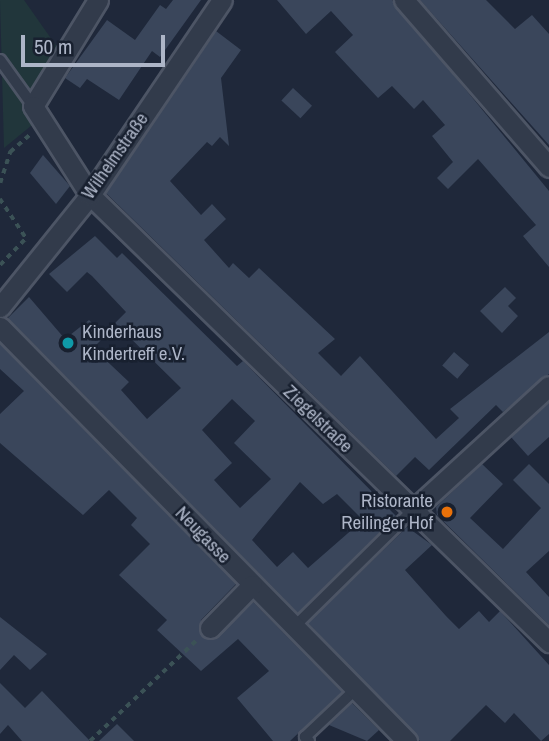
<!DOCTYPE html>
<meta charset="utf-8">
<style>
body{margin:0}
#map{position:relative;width:549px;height:741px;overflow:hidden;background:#1f283a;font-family:"Archivo Narrow",sans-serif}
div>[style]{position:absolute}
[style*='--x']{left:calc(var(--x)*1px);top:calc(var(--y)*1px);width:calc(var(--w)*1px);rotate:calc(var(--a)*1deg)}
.green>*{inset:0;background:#21363b}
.building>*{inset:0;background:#3a465b;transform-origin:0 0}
.path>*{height:3.5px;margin-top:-1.75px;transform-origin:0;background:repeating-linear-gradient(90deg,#3b5256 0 5px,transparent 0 10px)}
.roads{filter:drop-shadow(2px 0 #4d5565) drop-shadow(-2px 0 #4d5565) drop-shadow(0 2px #4d5565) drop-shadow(0 -2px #4d5565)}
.lane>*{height:10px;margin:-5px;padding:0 5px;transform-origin:5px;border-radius:5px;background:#323b4b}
.street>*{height:19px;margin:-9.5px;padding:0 9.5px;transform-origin:9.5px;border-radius:9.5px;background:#323b4b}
.dots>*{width:19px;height:19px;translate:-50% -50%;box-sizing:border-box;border:4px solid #18202f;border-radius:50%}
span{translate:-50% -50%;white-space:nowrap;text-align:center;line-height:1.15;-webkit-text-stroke:5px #18202f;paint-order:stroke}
.street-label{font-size:19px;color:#adb5c7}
.poi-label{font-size:19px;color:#adb5c7}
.left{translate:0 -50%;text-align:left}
.right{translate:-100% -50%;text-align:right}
.scale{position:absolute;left:21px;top:35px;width:144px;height:32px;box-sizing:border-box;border:4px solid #adb5c7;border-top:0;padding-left:9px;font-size:21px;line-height:24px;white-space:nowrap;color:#adb5c7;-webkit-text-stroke:5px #18202f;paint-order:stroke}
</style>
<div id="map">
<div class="green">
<i style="clip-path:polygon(0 0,24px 0,57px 47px,31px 95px,37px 121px,4px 148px)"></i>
</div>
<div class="building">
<i style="clip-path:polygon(173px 0,201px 0,160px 57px,152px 51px,119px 100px,87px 79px,80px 88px,65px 78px,107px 20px,135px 40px,160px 5px,166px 9px)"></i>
<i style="clip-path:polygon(277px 0,392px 0,549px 191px,549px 267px,523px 236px,536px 225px,478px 159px,448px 189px,437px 178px,453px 162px,432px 136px,445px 125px,423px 100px,414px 109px,392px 86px,378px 98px,335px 52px,353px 35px,331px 11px,306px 34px)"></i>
<i style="clip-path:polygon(420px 0,486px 0,515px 29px,532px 15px,549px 34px,549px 145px)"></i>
<i style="clip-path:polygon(216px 31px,241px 50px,221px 78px,229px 146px,220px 137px,212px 146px,207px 142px,170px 181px,201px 215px,212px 204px,226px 219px,204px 240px,229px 268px,233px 263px,249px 278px,259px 268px,335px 339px,318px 353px,341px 376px,360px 356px,436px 439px,459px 418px,450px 409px,549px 332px,549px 374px,503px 412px,496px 405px,429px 470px,415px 457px,396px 476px,106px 193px)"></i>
<i style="left:293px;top:88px;width:26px;height:17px;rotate:43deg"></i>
<i style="clip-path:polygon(43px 155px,70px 186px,56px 204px,30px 173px)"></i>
<i style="clip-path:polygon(evenodd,95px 236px,117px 258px,122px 253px,237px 366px,243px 361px,396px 516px,298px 613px,8px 318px,29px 297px,65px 339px,89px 320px,105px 336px,93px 348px,129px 382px,121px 390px,147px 419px,181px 388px,115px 323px,126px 312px,92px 276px,87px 272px,67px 292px,49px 274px,95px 236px,232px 399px,255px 421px,234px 443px,271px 479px,240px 508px,214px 480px,232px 463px,202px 430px,232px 399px,95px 236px,300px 482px,323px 504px,337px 494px,363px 520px,308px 568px,293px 552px,277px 567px,252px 540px,300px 482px)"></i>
<i style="clip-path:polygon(505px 287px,516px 298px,508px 306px,518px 316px,502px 333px,480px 311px)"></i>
<i style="clip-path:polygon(0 344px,236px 584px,201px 620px,201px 636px,218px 637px,253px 602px,342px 692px,290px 741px,273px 741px,237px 698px,269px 671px,238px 639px,201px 671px,157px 630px,167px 620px,119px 575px,150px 544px,131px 525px,137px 518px,109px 490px,83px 515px,0 443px,0 414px,24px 391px,0 369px)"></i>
<i style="left:454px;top:352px;width:20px;height:18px;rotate:41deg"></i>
<i style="clip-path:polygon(549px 403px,549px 437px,528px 456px,511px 437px)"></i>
<i style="clip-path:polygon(482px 464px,503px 484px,470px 518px,503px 549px,541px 508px,513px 480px,529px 464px,549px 484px,549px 551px,526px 572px,549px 597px,549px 625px,437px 515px,436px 507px)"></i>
<i style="clip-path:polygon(407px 527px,432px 545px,405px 570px,446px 616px,459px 629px,479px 611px,489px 622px,500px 611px,549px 665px,549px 734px,541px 741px,514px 713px,505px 723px,486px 705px,450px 741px,420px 741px,308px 623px)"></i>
<i style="clip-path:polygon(0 617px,47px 654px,30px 670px,14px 655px,0 670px)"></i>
<i style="clip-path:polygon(0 683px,25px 708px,42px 691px,90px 741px,22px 741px,8px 725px,0 734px)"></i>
<i style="clip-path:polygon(352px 703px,379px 730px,367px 741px,329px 725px)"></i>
<i style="clip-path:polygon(117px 724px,134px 741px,99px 741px)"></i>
</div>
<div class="path">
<i style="--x:0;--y:183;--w:33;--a:-72"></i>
<i style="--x:10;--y:152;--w:28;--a:-41"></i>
<i style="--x:0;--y:199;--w:50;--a:56.3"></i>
<i style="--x:0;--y:265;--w:36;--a:-46"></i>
<i style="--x:90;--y:741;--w:149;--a:-43.4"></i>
</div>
<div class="roads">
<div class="lane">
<i style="--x:0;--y:60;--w:57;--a:54.3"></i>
<i style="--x:295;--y:626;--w:164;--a:-44.5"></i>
<i style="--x:309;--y:741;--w:6;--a:-135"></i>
<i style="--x:305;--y:737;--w:70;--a:-43.3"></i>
</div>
<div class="street">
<i style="--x:98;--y:0;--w:124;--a:121.5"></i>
<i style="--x:33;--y:106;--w:106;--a:57.4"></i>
<i style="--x:90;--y:195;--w:641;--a:44.24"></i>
<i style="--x:404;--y:0;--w:221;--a:49"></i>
<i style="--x:0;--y:307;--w:144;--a:-51.2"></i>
<i style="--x:90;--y:195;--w:235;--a:-55.9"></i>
<i style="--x:0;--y:327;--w:581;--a:45.49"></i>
<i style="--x:412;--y:511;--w:185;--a:-42.4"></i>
<i style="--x:210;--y:628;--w:60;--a:-45.7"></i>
</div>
</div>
<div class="dots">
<i style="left:68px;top:343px;background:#0f9aa8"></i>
<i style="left:447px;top:512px;background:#e8710a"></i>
</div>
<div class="street-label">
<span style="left:115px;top:156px;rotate:-55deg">Wilhelmstraße</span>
<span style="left:318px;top:419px;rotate:44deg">Ziegelstraße</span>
<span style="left:203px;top:535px;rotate:46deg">Neugasse</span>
</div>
<div class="poi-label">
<span class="left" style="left:82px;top:343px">Kinderhaus<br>Kindertreff e.V.</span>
<span class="right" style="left:433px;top:512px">Ristorante<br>Reilinger Hof</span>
</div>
<div class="scale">50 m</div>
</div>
